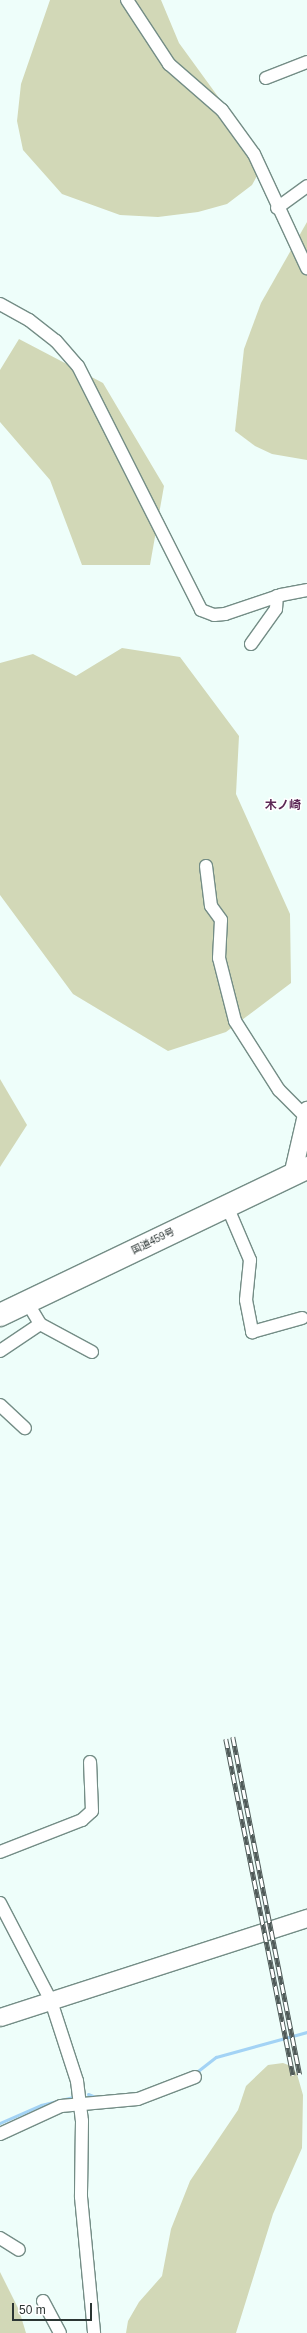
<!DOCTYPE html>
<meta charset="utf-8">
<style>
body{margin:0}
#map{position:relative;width:307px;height:2333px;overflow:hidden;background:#eefefa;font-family:Helvetica,"Noto Sans JP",sans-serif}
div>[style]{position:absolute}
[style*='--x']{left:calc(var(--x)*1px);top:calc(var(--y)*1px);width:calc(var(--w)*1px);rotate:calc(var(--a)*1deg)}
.green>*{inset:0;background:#d2d8b7}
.stream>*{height:3px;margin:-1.5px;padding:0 1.5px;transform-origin:1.5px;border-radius:1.5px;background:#a3d3f5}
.roads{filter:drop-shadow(1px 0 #748d86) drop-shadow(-1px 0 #748d86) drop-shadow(0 1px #748d86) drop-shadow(0 -1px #748d86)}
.street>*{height:12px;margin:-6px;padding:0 6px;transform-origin:6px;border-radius:6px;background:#fff}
.secondary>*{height:17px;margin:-8.5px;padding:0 8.5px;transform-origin:8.5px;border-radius:8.5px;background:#fff}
.highway>*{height:22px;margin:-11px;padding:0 11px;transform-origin:11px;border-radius:11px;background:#fff}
.rail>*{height:4.5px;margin-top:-2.25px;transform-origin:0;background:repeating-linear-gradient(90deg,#fff 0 9px,#505b59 0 18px);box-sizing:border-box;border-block:1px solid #505b59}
span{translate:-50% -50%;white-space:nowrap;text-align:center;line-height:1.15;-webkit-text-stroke:3px #fff;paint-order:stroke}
.street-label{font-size:10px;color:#2b3533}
.quarter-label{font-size:12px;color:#5c2856;font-weight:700}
.scale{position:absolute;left:12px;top:2303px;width:80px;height:18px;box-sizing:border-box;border:2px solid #2b3533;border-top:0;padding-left:5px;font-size:12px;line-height:14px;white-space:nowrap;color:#2b3533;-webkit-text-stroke:3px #fff;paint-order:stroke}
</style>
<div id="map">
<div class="green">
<i style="clip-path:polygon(50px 0,161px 0,179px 43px,251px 142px,263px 165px,252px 185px,227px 204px,198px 212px,158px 217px,120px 215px,62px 194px,23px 150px,17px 121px,21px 84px)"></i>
<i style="clip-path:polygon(307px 222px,307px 460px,272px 454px,255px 446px,235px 431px,244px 349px,261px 303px)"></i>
<i style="clip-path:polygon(19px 339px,103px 383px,164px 486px,150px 565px,82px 565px,50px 480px,0 422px,0 370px)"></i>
<i style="clip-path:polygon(122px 648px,180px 657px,239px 736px,236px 794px,290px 914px,291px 983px,226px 1032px,168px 1051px,73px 994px,0 895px,0 663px,33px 654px,76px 676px)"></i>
<i style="clip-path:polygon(0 1079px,27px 1125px,0 1167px)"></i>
<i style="clip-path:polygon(283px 2063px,291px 2066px,297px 2074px,303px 2095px,302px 2148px,273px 2214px,236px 2333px,126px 2333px,128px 2321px,139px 2302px,162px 2276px,171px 2229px,190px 2181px,238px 2110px,246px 2086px,268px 2065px)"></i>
<i style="clip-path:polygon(0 2272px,19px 2310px,26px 2333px,0 2333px)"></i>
</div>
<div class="stream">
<i style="--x:194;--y:2074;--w:28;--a:-38"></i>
<i style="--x:216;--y:2057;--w:94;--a:-15.4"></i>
<i style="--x:88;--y:2094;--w:11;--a:22"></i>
<i style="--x:0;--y:2123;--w:45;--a:-23.7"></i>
<i style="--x:41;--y:2105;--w:33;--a:-14"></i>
</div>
<div class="roads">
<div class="street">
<i style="--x:127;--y:0;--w:77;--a:56.7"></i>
<i style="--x:169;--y:64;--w:70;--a:41"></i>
<i style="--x:222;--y:110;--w:54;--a:54"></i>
<i style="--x:254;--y:154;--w:126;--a:65.1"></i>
<i style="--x:266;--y:78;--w:44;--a:-21.3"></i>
<i style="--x:277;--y:208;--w:37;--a:-36"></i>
<i style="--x:0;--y:304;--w:33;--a:29"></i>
<i style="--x:29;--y:320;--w:34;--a:38"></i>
<i style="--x:56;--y:341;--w:33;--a:49"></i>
<i style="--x:78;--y:366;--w:273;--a:63.2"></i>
<i style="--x:201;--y:610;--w:14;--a:21"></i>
<i style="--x:214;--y:615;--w:11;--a:-5"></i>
<i style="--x:225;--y:614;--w:59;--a:-18.7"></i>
<i style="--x:281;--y:595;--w:26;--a:-11"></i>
<i style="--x:251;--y:644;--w:43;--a:-54.5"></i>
<i style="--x:276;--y:609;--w:13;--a:-86"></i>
<i style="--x:206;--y:866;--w:40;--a:82.9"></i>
<i style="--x:211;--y:906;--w:17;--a:54"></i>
<i style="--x:221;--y:920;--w:38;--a:93"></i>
<i style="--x:219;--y:958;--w:65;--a:75.7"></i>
<i style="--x:235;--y:1021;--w:82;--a:57.5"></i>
<i style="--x:279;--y:1090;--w:37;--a:45"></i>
<i style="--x:227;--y:1206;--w:59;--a:66.9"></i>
<i style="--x:250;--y:1260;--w:40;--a:95.7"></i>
<i style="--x:246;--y:1300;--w:33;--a:79"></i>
<i style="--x:252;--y:1332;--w:52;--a:-15.6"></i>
<i style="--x:27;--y:1302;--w:26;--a:59"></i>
<i style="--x:40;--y:1324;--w:59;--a:28.3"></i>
<i style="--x:0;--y:1351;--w:48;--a:-34"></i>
<i style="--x:0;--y:1405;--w:34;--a:43"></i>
<i style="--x:0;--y:1852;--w:88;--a:-21.3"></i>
<i style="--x:82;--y:1820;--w:13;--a:-42"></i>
<i style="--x:92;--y:1811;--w:49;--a:-92.3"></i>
<i style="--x:0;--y:1903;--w:110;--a:62.5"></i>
<i style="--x:51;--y:2001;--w:84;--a:72"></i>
<i style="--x:77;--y:2081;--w:40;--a:82.9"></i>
<i style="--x:82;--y:2121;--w:76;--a:90.8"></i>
<i style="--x:81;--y:2197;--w:137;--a:84.5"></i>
<i style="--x:0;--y:2134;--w:67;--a:-24.7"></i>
<i style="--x:61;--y:2106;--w:77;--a:-5.2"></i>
<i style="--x:138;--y:2099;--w:61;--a:-21.1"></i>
<i style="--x:0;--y:2238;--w:22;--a:32"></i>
<i style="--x:43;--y:2301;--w:36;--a:62"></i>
</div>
<div class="secondary">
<i style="--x:292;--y:1175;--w:67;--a:-77"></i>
<i style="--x:0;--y:2017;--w:323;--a:-17.9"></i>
</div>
<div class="highway">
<i style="--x:0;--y:1315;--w:340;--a:-25.6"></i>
</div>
</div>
<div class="rail">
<i style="--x:233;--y:1737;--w:344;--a:78.8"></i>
<i style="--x:226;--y:1739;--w:343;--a:78.7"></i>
</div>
<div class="street-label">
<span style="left:153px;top:1241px;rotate:-26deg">国道459号</span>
</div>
<div class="quarter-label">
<span style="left:283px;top:806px">木ノ崎</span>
</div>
<div class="scale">50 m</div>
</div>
